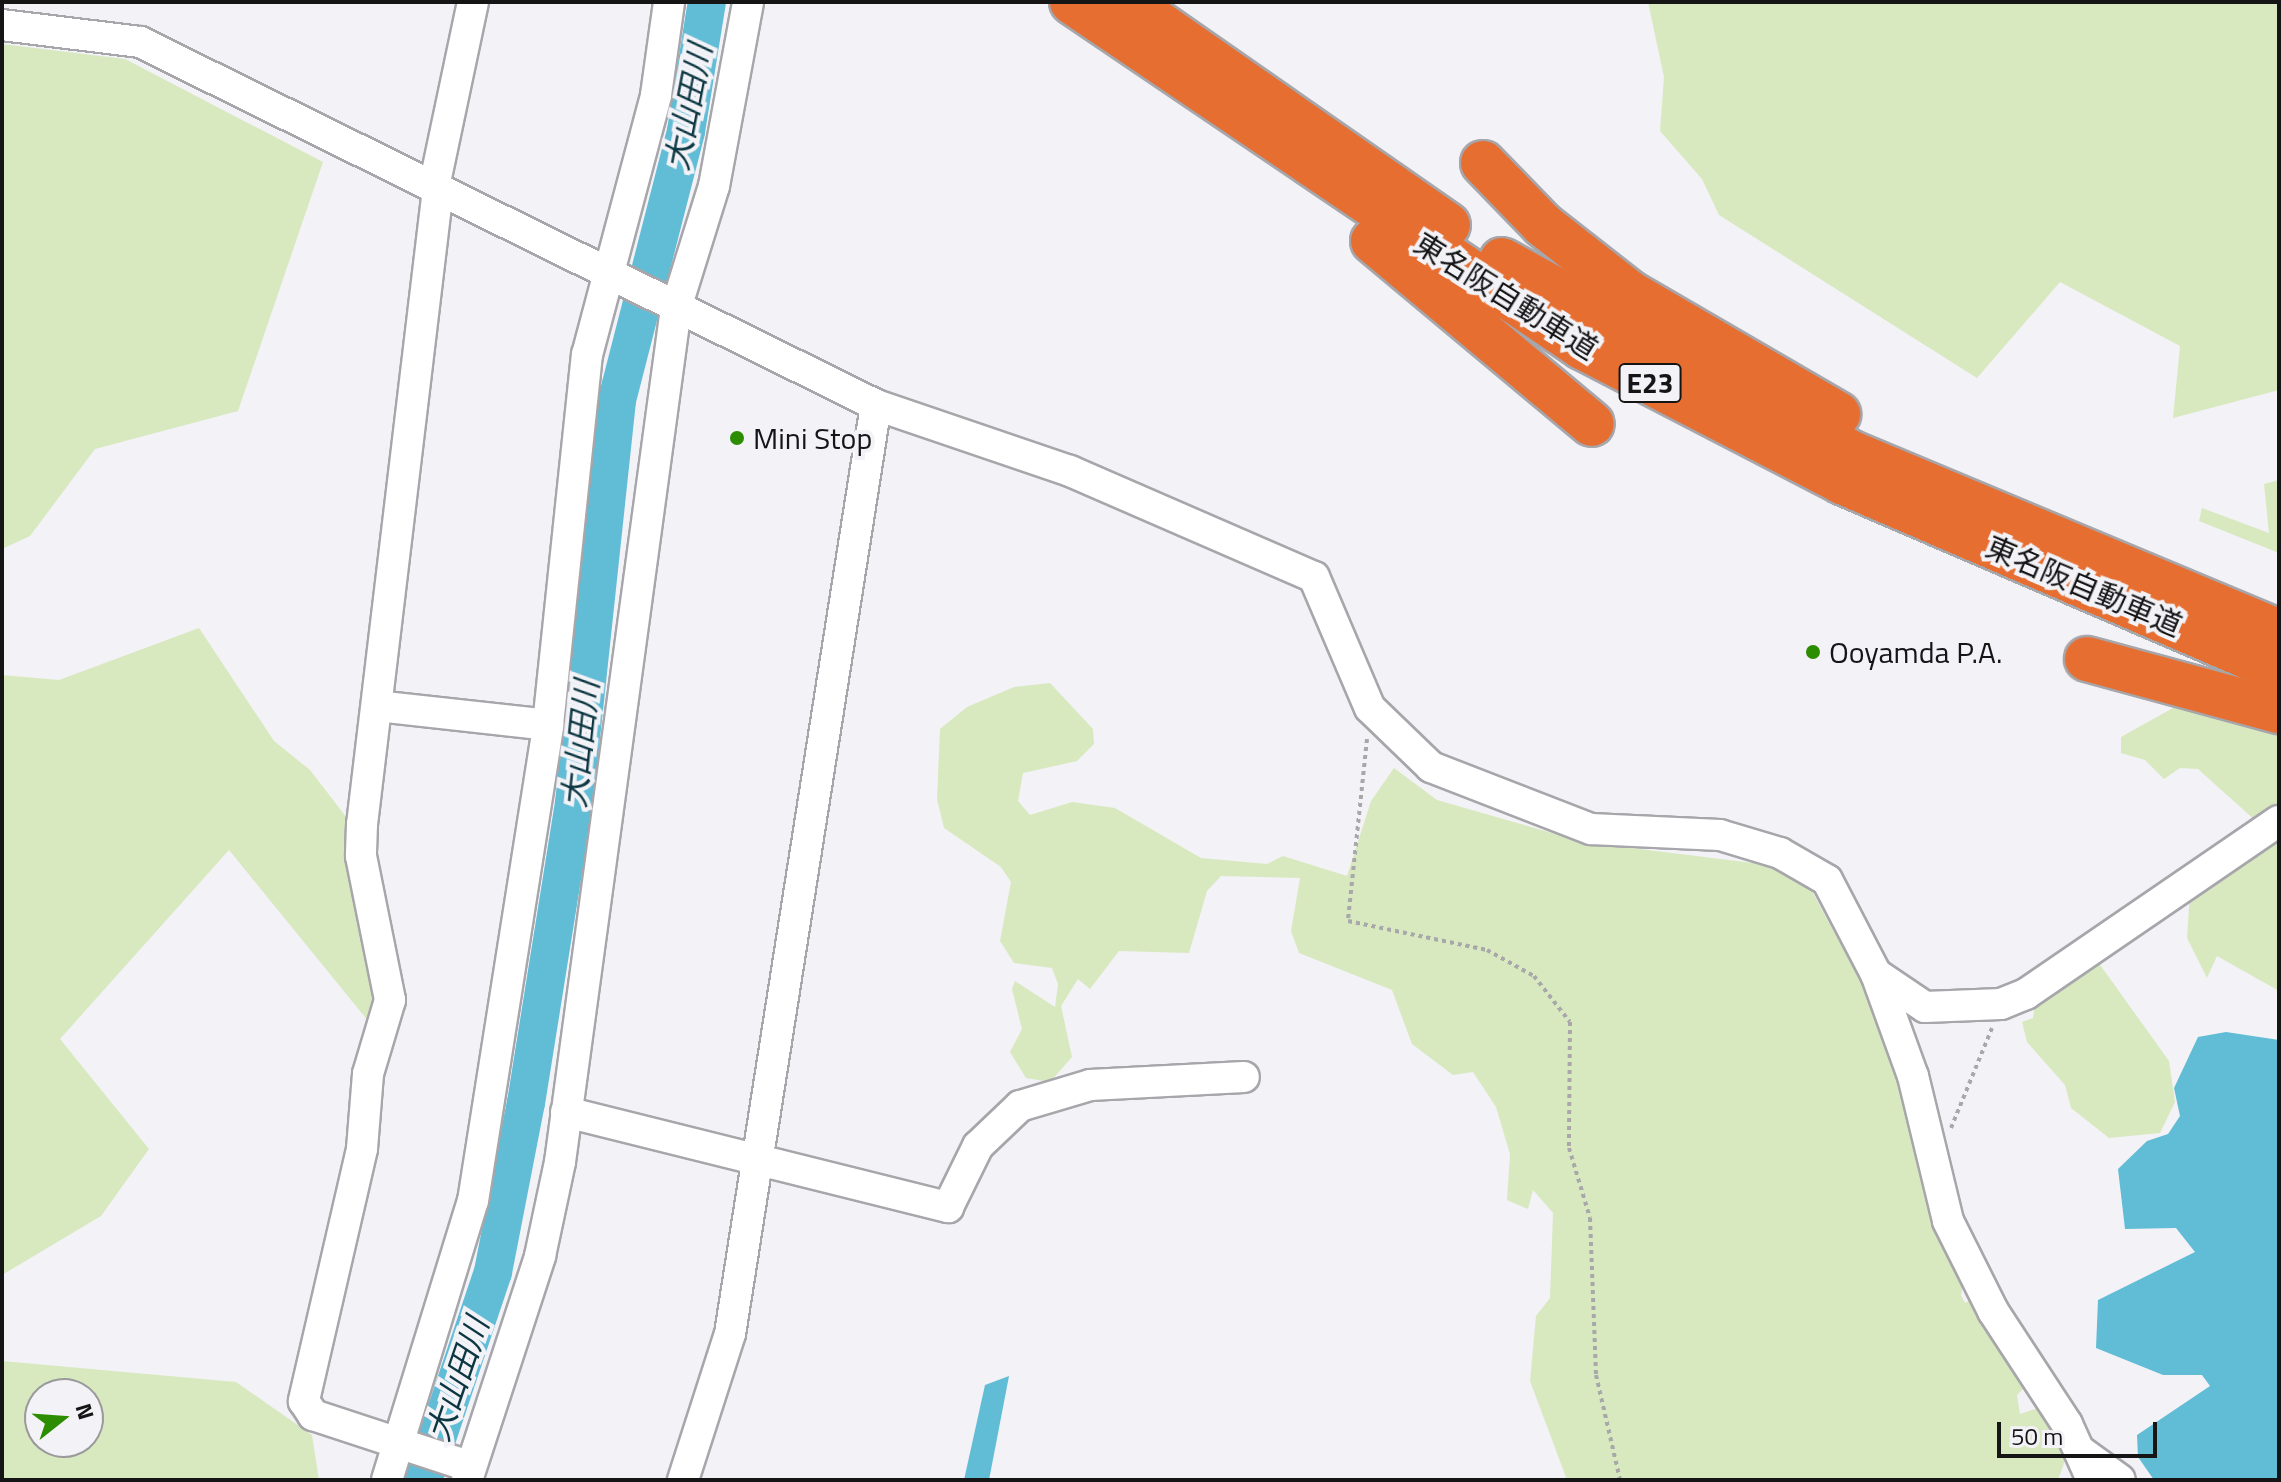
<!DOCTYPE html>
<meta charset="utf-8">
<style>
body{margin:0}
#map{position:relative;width:2281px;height:1482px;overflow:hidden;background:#f2f2f7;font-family:"Titillium Web","Noto Sans JP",sans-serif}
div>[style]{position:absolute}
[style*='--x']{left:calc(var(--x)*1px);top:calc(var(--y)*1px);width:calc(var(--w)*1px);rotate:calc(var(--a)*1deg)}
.green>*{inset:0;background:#d8e9bf}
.water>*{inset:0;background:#61bcd5}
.river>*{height:38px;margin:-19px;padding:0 19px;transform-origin:19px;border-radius:19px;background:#61bcd5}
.path>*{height:4px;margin-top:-2px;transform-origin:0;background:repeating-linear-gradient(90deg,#a8a8ab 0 4px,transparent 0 8px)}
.roads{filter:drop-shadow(2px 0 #a6a6ab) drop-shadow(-2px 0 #a6a6ab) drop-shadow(0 2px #a6a6ab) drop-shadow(0 -2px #a6a6ab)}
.minor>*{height:30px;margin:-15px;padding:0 15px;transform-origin:15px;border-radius:15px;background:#fff}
.highway>*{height:44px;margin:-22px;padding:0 22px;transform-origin:22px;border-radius:22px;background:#e76e31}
.dots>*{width:22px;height:22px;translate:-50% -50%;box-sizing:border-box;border:4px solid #f2f2f7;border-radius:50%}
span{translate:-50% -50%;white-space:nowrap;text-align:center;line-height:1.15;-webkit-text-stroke:8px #f2f2f7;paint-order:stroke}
.shield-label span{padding:2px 6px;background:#f2f2f7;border:2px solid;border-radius:6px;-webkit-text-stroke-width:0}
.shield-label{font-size:28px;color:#151516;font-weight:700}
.street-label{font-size:30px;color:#151516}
.poi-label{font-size:30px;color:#151516}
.left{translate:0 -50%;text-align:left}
.water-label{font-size:32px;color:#0c3742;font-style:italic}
.frame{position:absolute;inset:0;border:4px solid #151516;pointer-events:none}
.north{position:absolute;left:24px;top:1378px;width:80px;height:80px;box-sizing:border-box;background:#f2f2f7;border:2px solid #9a9a9d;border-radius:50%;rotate:73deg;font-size:22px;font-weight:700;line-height:32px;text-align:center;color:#151516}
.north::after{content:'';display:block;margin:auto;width:28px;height:36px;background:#2c8d01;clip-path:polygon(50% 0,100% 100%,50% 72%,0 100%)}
.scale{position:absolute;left:1997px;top:1422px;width:160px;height:36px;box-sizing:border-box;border:4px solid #151516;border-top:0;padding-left:10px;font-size:24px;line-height:28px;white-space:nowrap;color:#151516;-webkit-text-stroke:6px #f2f2f7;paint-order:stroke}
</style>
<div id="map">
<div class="green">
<i style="clip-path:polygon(1648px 2px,2279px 2px,2279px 390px,2173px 418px,2180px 346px,2060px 282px,1977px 378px,1719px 215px,1702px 179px,1660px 131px,1664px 77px)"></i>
<i style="clip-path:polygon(2px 44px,125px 59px,323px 162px,238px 411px,95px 449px,30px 536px,2px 549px)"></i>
<i style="clip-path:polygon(2279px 480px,2279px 553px,2199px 521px,2202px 508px,2269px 533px,2264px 484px)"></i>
<i style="clip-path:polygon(199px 628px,274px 741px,310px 770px,350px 822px,382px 1000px,373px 1027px,229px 850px,60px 1039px,149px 1149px,101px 1216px,2px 1275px,2px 675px,59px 680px)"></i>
<i style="clip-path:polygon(1050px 683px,1093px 729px,1094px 744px,1077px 761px,1023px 773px,1018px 801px,1030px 815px,1072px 802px,1115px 808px,1201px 858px,1267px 864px,1283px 856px,1347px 876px,1371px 801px,1394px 768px,1437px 800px,1583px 842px,1769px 865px,1808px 884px,1861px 982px,1969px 1257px,1961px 1295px,1965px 1303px,1975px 1297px,1991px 1304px,2024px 1388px,2017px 1395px,2020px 1414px,2038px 1408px,2074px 1436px,2058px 1480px,1567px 1480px,1530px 1381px,1536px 1316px,1550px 1298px,1553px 1213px,1533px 1190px,1528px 1209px,1507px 1200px,1510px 1154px,1496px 1107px,1473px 1072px,1453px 1075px,1412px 1044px,1392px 990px,1299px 953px,1291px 931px,1300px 878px,1221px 876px,1207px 891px,1189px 953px,1119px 951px,1090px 989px,1078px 979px,1061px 1006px,1072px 1057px,1050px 1082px,1026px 1078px,1010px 1052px,1022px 1029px,1012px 989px,1015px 981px,1055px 1007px,1058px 984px,1052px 968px,1014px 963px,1000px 941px,1011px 882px,1001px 867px,944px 828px,937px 799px,940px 729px,967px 707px,1014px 687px)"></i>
<i style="clip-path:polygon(2180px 704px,2279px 734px,2279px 991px,2217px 956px,2207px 978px,2187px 938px,2190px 892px,2205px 874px,2277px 840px,2198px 769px,2180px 768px,2164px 779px,2145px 760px,2121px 753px,2121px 737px)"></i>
<i style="clip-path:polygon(2098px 962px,2169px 1061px,2175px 1102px,2160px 1133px,2109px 1138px,2071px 1108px,2065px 1085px,2027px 1042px,2022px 1022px,2033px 1018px,2035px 1005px)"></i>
<i style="clip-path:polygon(evenodd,2px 1361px,236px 1382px,312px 1435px,319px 1480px,2px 1480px,2px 1361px,88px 1394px,88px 1442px,40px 1442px,40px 1394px,88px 1394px)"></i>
</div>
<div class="water">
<i style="clip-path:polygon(2226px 1032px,2279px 1040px,2279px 1480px,2154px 1480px,2138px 1457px,2137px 1435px,2210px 1386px,2202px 1375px,2163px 1375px,2096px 1348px,2098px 1300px,2195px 1252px,2176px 1228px,2125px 1229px,2118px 1169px,2147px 1141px,2168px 1134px,2180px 1116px,2174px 1088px,2198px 1037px)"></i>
<i style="clip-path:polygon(1009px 1376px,989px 1480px,964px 1480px,985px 1385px)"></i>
</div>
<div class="river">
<i style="--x:423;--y:1480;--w:219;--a:-71.4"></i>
<i style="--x:493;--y:1272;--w:172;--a:-79"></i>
<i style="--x:526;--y:1103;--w:304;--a:-80.9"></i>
<i style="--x:574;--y:803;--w:405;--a:-83.9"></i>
<i style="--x:617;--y:400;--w:278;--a:-75.6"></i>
<i style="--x:686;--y:131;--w:131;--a:-80.8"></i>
</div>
<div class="path">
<i style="--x:1367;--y:739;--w:183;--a:96"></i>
<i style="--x:1348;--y:921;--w:142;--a:11.8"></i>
<i style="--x:1487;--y:950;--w:54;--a:29"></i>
<i style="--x:1534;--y:976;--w:58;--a:52"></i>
<i style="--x:1570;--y:1022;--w:126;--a:90.5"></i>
<i style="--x:1569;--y:1148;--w:73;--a:73.3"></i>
<i style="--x:1590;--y:1218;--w:157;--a:87.8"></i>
<i style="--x:1596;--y:1375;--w:108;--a:77.1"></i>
<i style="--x:1951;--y:1128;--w:108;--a:-67.7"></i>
</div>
<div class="roads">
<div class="minor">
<i style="--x:2;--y:25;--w:139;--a:7"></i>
<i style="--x:140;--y:42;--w:821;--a:26.25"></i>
<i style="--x:876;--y:405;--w:205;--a:18.8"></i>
<i style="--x:1070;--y:471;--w:266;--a:23.5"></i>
<i style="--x:1314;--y:577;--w:142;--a:66.9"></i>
<i style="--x:1370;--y:708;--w:85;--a:44"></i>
<i style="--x:1431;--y:767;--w:172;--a:21.2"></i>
<i style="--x:1591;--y:829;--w:129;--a:2.7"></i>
<i style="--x:1720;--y:835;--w:63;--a:16.7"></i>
<i style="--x:1780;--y:853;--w:54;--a:29.9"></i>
<i style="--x:1827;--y:880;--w:106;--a:62.5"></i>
<i style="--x:1876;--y:974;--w:59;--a:34"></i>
<i style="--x:1925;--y:1007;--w:76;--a:-2.3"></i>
<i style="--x:2001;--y:1004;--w:27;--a:-22"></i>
<i style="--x:2026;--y:994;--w:306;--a:-34.4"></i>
<i style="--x:434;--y:187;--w:189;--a:-78.1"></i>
<i style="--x:438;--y:189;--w:640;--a:96.82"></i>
<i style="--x:362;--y:824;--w:32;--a:92"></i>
<i style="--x:361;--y:856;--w:147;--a:78.6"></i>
<i style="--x:390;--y:1000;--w:77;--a:106.6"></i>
<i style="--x:368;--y:1074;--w:75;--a:94.6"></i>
<i style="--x:362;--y:1149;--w:259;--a:103"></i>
<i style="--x:304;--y:1401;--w:17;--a:57"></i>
<i style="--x:313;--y:1415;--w:166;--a:18.2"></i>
<i style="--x:377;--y:706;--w:172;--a:6.3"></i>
<i style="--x:1876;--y:974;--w:109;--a:70.1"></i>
<i style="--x:1913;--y:1076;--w:149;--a:76.4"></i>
<i style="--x:1948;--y:1221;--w:101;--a:63.4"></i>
<i style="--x:1993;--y:1311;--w:135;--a:56.8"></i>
<i style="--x:2067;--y:1424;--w:61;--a:65.9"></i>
<i style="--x:566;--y:1112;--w:394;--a:14"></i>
<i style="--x:948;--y:1207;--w:68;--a:-63.8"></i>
<i style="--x:978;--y:1146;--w:58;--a:-43.6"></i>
<i style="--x:1020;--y:1106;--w:73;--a:-16.7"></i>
<i style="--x:1090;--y:1085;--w:154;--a:-3"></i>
<i style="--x:2080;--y:1451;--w:49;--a:35.9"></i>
<i style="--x:387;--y:1480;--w:292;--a:-72.9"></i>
<i style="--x:473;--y:1201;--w:482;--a:-81"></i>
<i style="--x:548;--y:725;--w:372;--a:-84"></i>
<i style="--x:587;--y:355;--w:269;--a:-75.1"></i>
<i style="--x:656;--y:95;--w:94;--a:-82"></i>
<i style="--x:467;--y:1480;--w:236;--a:-71.9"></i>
<i style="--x:540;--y:1256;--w:96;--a:-78"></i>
<i style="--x:560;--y:1162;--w:862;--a:-82.26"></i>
<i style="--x:676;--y:308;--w:128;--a:-72.7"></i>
<i style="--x:714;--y:186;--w:187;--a:-79.5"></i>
<i style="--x:683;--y:1480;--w:153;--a:-72.2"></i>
<i style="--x:730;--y:1334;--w:940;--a:-81.07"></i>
</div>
<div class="highway">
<i style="--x:1072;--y:2;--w:616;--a:34.08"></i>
<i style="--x:1582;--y:347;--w:293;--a:27.4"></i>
<i style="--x:1842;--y:482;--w:476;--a:23.3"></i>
<i style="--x:1128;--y:2;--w:390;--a:34.9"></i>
<i style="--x:1483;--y:163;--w:86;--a:45.9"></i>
<i style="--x:1543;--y:225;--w:110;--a:38"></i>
<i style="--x:1630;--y:293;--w:241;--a:30.2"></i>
<i style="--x:1373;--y:241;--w:285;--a:39.9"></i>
<i style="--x:1502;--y:260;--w:400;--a:28.9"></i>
<i style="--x:1852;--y:453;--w:463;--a:22.7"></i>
<i style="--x:2087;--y:659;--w:199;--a:15.2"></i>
</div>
</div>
<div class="dots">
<i style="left:737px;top:438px;background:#2c8d01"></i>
<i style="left:1813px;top:652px;background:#2c8d01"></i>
</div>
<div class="shield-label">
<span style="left:1650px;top:383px">E23</span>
</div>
<div class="street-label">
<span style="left:1506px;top:296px;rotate:32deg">東名阪自動車道</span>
<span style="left:2084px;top:586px;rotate:23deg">東名阪自動車道</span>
</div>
<div class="poi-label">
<span class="left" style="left:753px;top:438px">Mini Stop</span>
<span class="left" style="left:1829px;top:652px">Ooyamda P.A.</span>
</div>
<div class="water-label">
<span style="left:688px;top:107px;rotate:-79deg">大山田川</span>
<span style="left:580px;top:744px;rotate:-84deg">大山田川</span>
<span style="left:457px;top:1379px;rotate:-71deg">大山田川</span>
</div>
<div class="frame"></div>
<div class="north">N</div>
<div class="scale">50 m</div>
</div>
